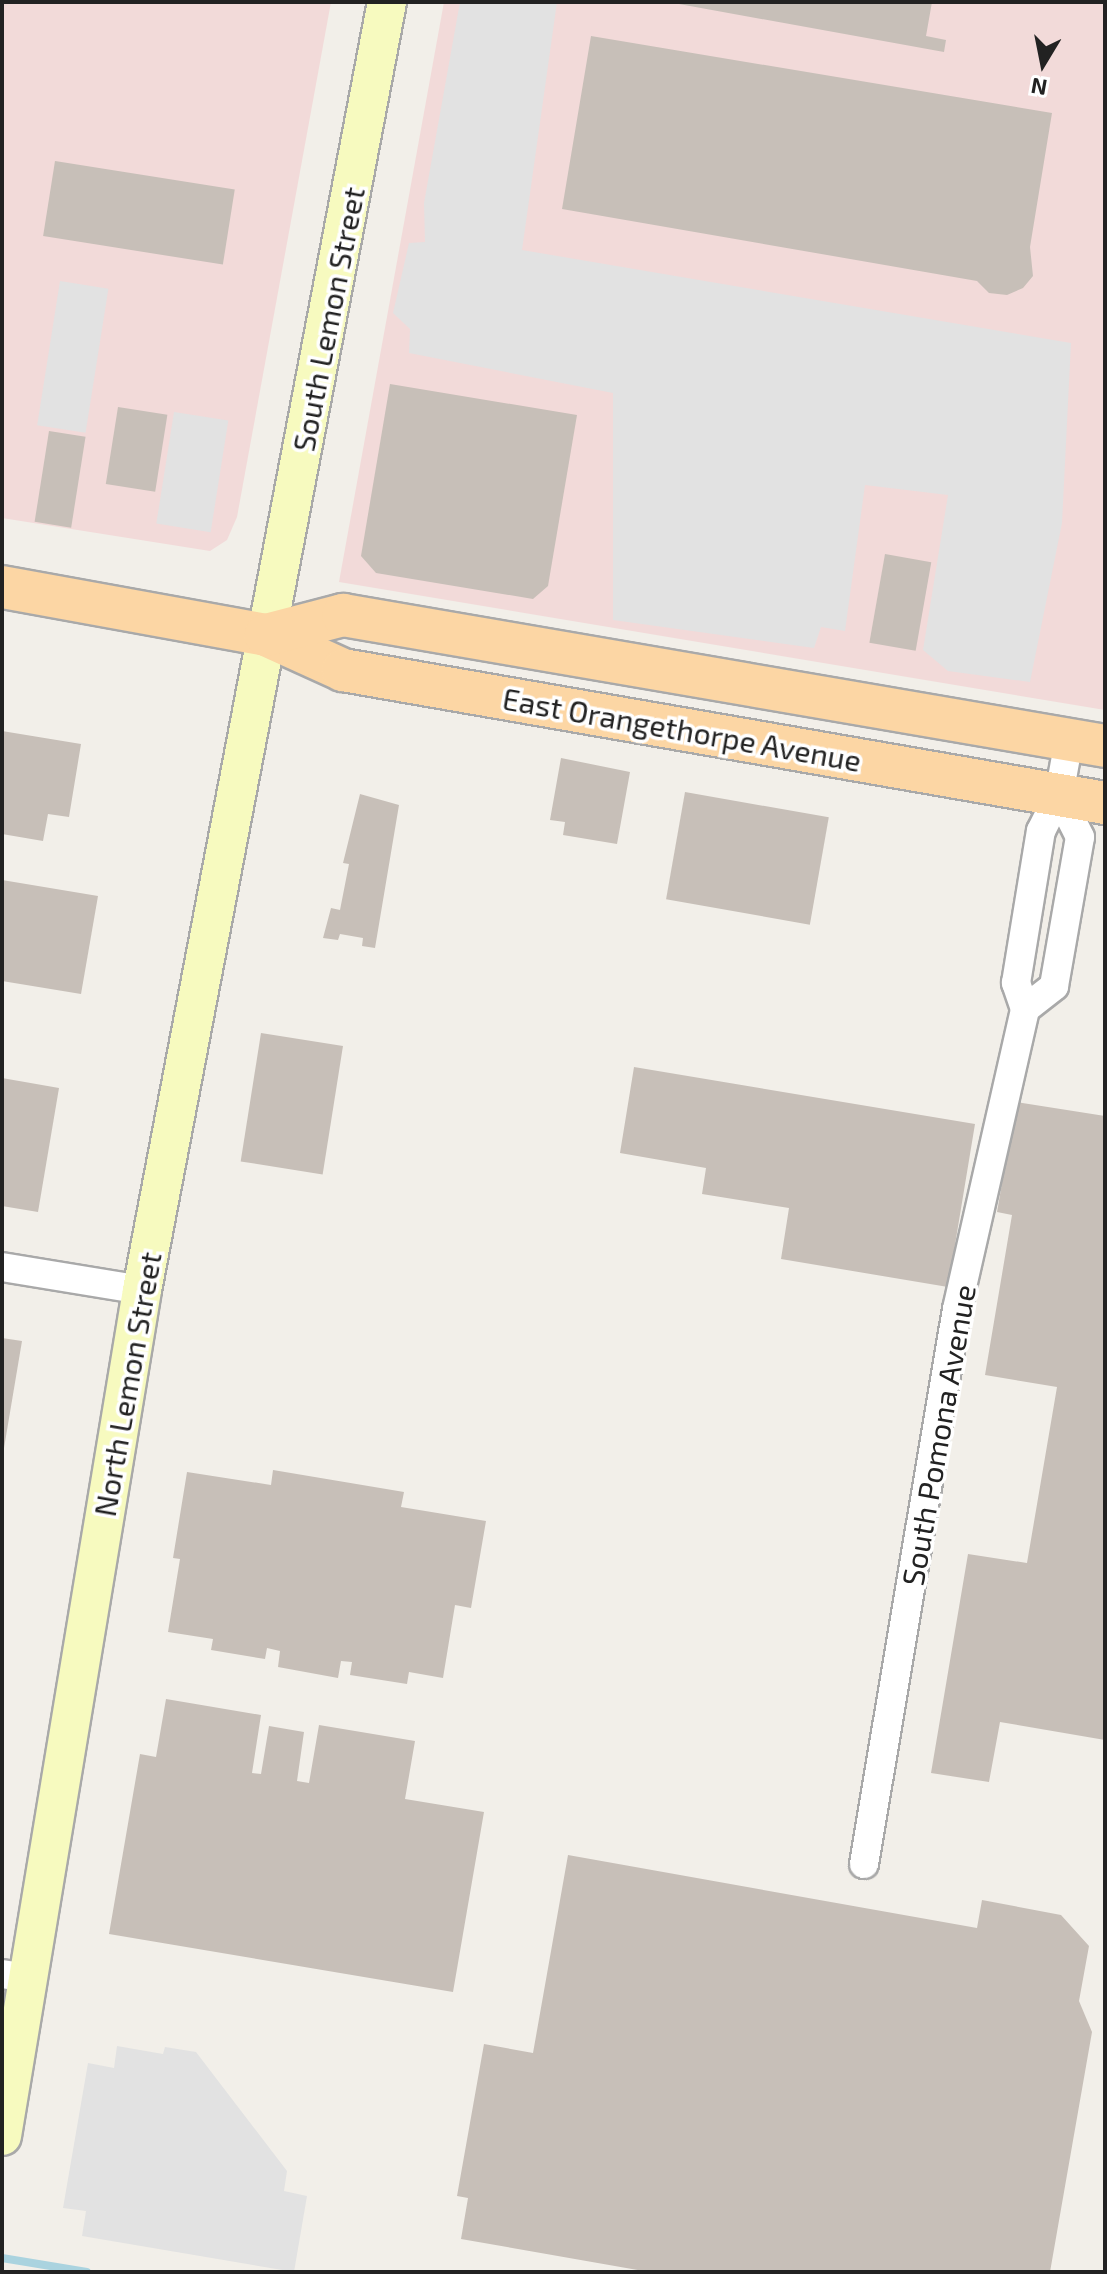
<!DOCTYPE html>
<style>
body{margin:0}
#map{position:relative;width:1107px;height:2274px;overflow:hidden;background:#f2efe9;font-family:"Exo 2",sans-serif}
div>[style]{position:absolute}
[style*='--x']{left:calc(var(--x)*1px);top:calc(var(--y)*1px);width:calc(var(--w)*1px);rotate:calc(var(--a)*1deg)}
.commercial>*{inset:0;background:#f2dad9}
.parking>*{inset:0;background:#e2e2e2;transform-origin:0 0}
.stream>*{height:8px;margin:-4px;padding:0 4px;transform-origin:4px;border-radius:4px;background:#aad3df}
.building>*{inset:0;background:#c7bfb8;transform-origin:0 0}
.roads{filter:drop-shadow(2px 0 #a9a9a9) drop-shadow(-2px 0 #a9a9a9) drop-shadow(0 2px #a9a9a9) drop-shadow(0 -2px #a9a9a9)}
.street>*{height:28px;margin:-14px;padding:0 14px;transform-origin:14px;border-radius:14px;background:#fff}
.secondary>*{height:38px;margin:-19px;padding:0 19px;transform-origin:19px;border-radius:19px;background:#f7fabf}
.primary>*{height:42px;margin:-21px;padding:0 21px;transform-origin:21px;border-radius:21px;background:#fcd6a4}
span{translate:-50% -50%;white-space:nowrap;text-align:center;line-height:1.15;-webkit-text-stroke:7px #fff;paint-order:stroke}
.street-label{font-size:30px;color:#222}
.frame{position:absolute;inset:0;border:4px solid #222;pointer-events:none}
.north{position:absolute;left:1003px;top:24px;width:80px;height:80px;-webkit-text-stroke:6px #fff;paint-order:stroke;rotate:190deg;font-size:22px;font-weight:700;line-height:32px;text-align:center;color:#222}
.north::after{content:'';display:block;margin:auto;width:28px;height:36px;background:#222;clip-path:polygon(50% 0,100% 100%,50% 72%,0 100%)}
</style>
<div id="map">
<div class="commercial">
<i style="clip-path:polygon(2px 2px,331px 2px,237px 517px,227px 540px,210px 551px,2px 518px)"></i>
<i style="clip-path:polygon(444px 2px,1105px 2px,1105px 710px,339px 582px)"></i>
</div>
<div class="parking">
<i style="clip-path:polygon(460px 2px,557px 2px,522px 250px,1071px 343px,1062px 523px,1030px 682px,948px 671px,923px 650px,948px 495px,865px 485px,845px 631px,821px 627px,814px 648px,613px 620px,613px 393px,409px 353px,410px 329px,393px 313px,409px 243px,425px 242px,424px 203px)"></i>
<i style="left:60px;top:281px;width:49px;height:146px;rotate:9deg"></i>
<i style="left:174px;top:412px;width:55px;height:113px;rotate:9deg"></i>
<i style="clip-path:polygon(117px 2046px,163px 2054px,165px 2047px,196px 2052px,287px 2171px,284px 2191px,307px 2196px,294px 2272px,82px 2236px,86px 2211px,63px 2208px,88px 2063px,114px 2068px)"></i>
</div>
<div class="stream">
<i style="--x:2;--y:2258;--w:86;--a:9.4"></i>
</div>
<div class="building">
<i style="clip-path:polygon(668px 2px,932px 2px,926px 36px,946px 40px,944px 52px)"></i>
<i style="clip-path:polygon(591px 36px,1052px 113px,1030px 247px,1033px 276px,1023px 288px,1007px 295px,989px 293px,977px 281px,562px 209px)"></i>
<i style="left:55px;top:161px;width:182px;height:76px;rotate:9deg"></i>
<i style="clip-path:polygon(390px 384px,577px 415px,548px 586px,533px 599px,376px 573px,361px 556px)"></i>
<i style="left:118px;top:407px;width:50px;height:78px;rotate:9deg"></i>
<i style="left:49px;top:431px;width:37px;height:92px;rotate:9deg"></i>
<i style="left:885px;top:554px;width:47px;height:90px;rotate:10deg"></i>
<i style="clip-path:polygon(2px 731px,81px 744px,69px 817px,48px 814px,43px 841px,2px 834px)"></i>
<i style="clip-path:polygon(561px 758px,630px 772px,617px 844px,563px 835px,565px 822px,550px 820px)"></i>
<i style="left:685px;top:792px;width:146px;height:109px;rotate:10deg"></i>
<i style="clip-path:polygon(360px 794px,399px 805px,375px 948px,362px 946px,363px 938px,340px 934px,338px 940px,323px 938px,331px 908px,340px 910px,349px 864px,343px 863px)"></i>
<i style="clip-path:polygon(2px 880px,98px 896px,81px 994px,2px 981px)"></i>
<i style="left:261px;top:1033px;width:83px;height:130px;rotate:9deg"></i>
<i style="clip-path:polygon(634px 1067px,975px 1124px,948px 1287px,781px 1259px,789px 1208px,702px 1194px,706px 1168px,620px 1153px)"></i>
<i style="clip-path:polygon(2px 1078px,59px 1088px,38px 1212px,2px 1206px)"></i>
<i style="clip-path:polygon(1016px 1102px,1105px 1116px,1105px 1740px,1000px 1722px,989px 1782px,931px 1773px,968px 1554px,1027px 1563px,1057px 1387px,985px 1375px,1012px 1215px,997px 1212px)"></i>
<i style="clip-path:polygon(2px 1338px,22px 1341px,4px 1448px,2px 1448px)"></i>
<i style="clip-path:polygon(273px 1470px,404px 1492px,401px 1507px,486px 1521px,471px 1608px,455px 1605px,443px 1678px,409px 1672px,407px 1684px,350px 1675px,352px 1662px,341px 1661px,338px 1678px,278px 1667px,280px 1651px,267px 1648px,265px 1659px,211px 1650px,213px 1639px,168px 1632px,180px 1559px,173px 1558px,187px 1472px,271px 1485px)"></i>
<i style="clip-path:polygon(166px 1699px,261px 1715px,252px 1773px,261px 1774px,269px 1726px,304px 1732px,297px 1781px,309px 1783px,319px 1725px,415px 1741px,405px 1799px,484px 1812px,453px 1992px,109px 1934px,140px 1754px,156px 1757px)"></i>
<i style="clip-path:polygon(568px 1855px,977px 1928px,982px 1900px,1061px 1915px,1089px 1946px,1079px 2001px,1092px 2032px,1050px 2272px,649px 2272px,461px 2239px,468px 2198px,457px 2196px,484px 2044px,533px 2053px)"></i>
</div>
<div class="roads">
<div class="street">
<i style="--x:1025;--y:1009;--w:37;--a:-38"></i>
<i style="--x:1054;--y:986;--w:151;--a:-80.1"></i>
<i style="--x:1080;--y:837;--w:47;--a:-116.6"></i>
<i style="--x:2;--y:1267;--w:142;--a:9.3"></i>
<i style="--x:864;--y:1864;--w:563;--a:-80.49"></i>
<i style="--x:957;--y:1309;--w:308;--a:-77.2"></i>
<i style="--x:1025;--y:1009;--w:28;--a:-109"></i>
<i style="--x:1016;--y:983;--w:154;--a:-80.7"></i>
<i style="--x:1041;--y:831;--w:40;--a:-63.4"></i>
<i style="--x:1059;--y:795;--w:56;--a:-79.7"></i>
<i style="--x:2;--y:1974;--w:25;--a:9"></i>
</div>
<div class="secondary">
<i style="--x:2;--y:2136;--w:858;--a:-80.6"></i>
<i style="--x:142;--y:1290;--w:1311;--a:-79.23"></i>
</div>
<div class="primary">
<i style="--x:2;--y:587;--w:268;--a:10.3"></i>
<i style="--x:266;--y:635;--w:85;--a:24.4"></i>
<i style="--x:343;--y:670;--w:774;--a:9.9"></i>
<i style="--x:266;--y:635;--w:80;--a:-14.6"></i>
<i style="--x:343;--y:615;--w:773;--a:9.75"></i>
</div>
</div>
<div class="street-label">
<span style="left:328px;top:319px;rotate:-79deg">South Lemon Street</span>
<span style="left:682px;top:729px;rotate:10deg">East Orangethorpe Avenue</span>
<span style="left:127px;top:1384px;rotate:-80deg">North Lemon Street</span>
<span style="left:938px;top:1435px;rotate:-80deg">South Pomona Avenue</span>
</div>
<div class="frame"></div>
<div class="north">N</div>
</div>
